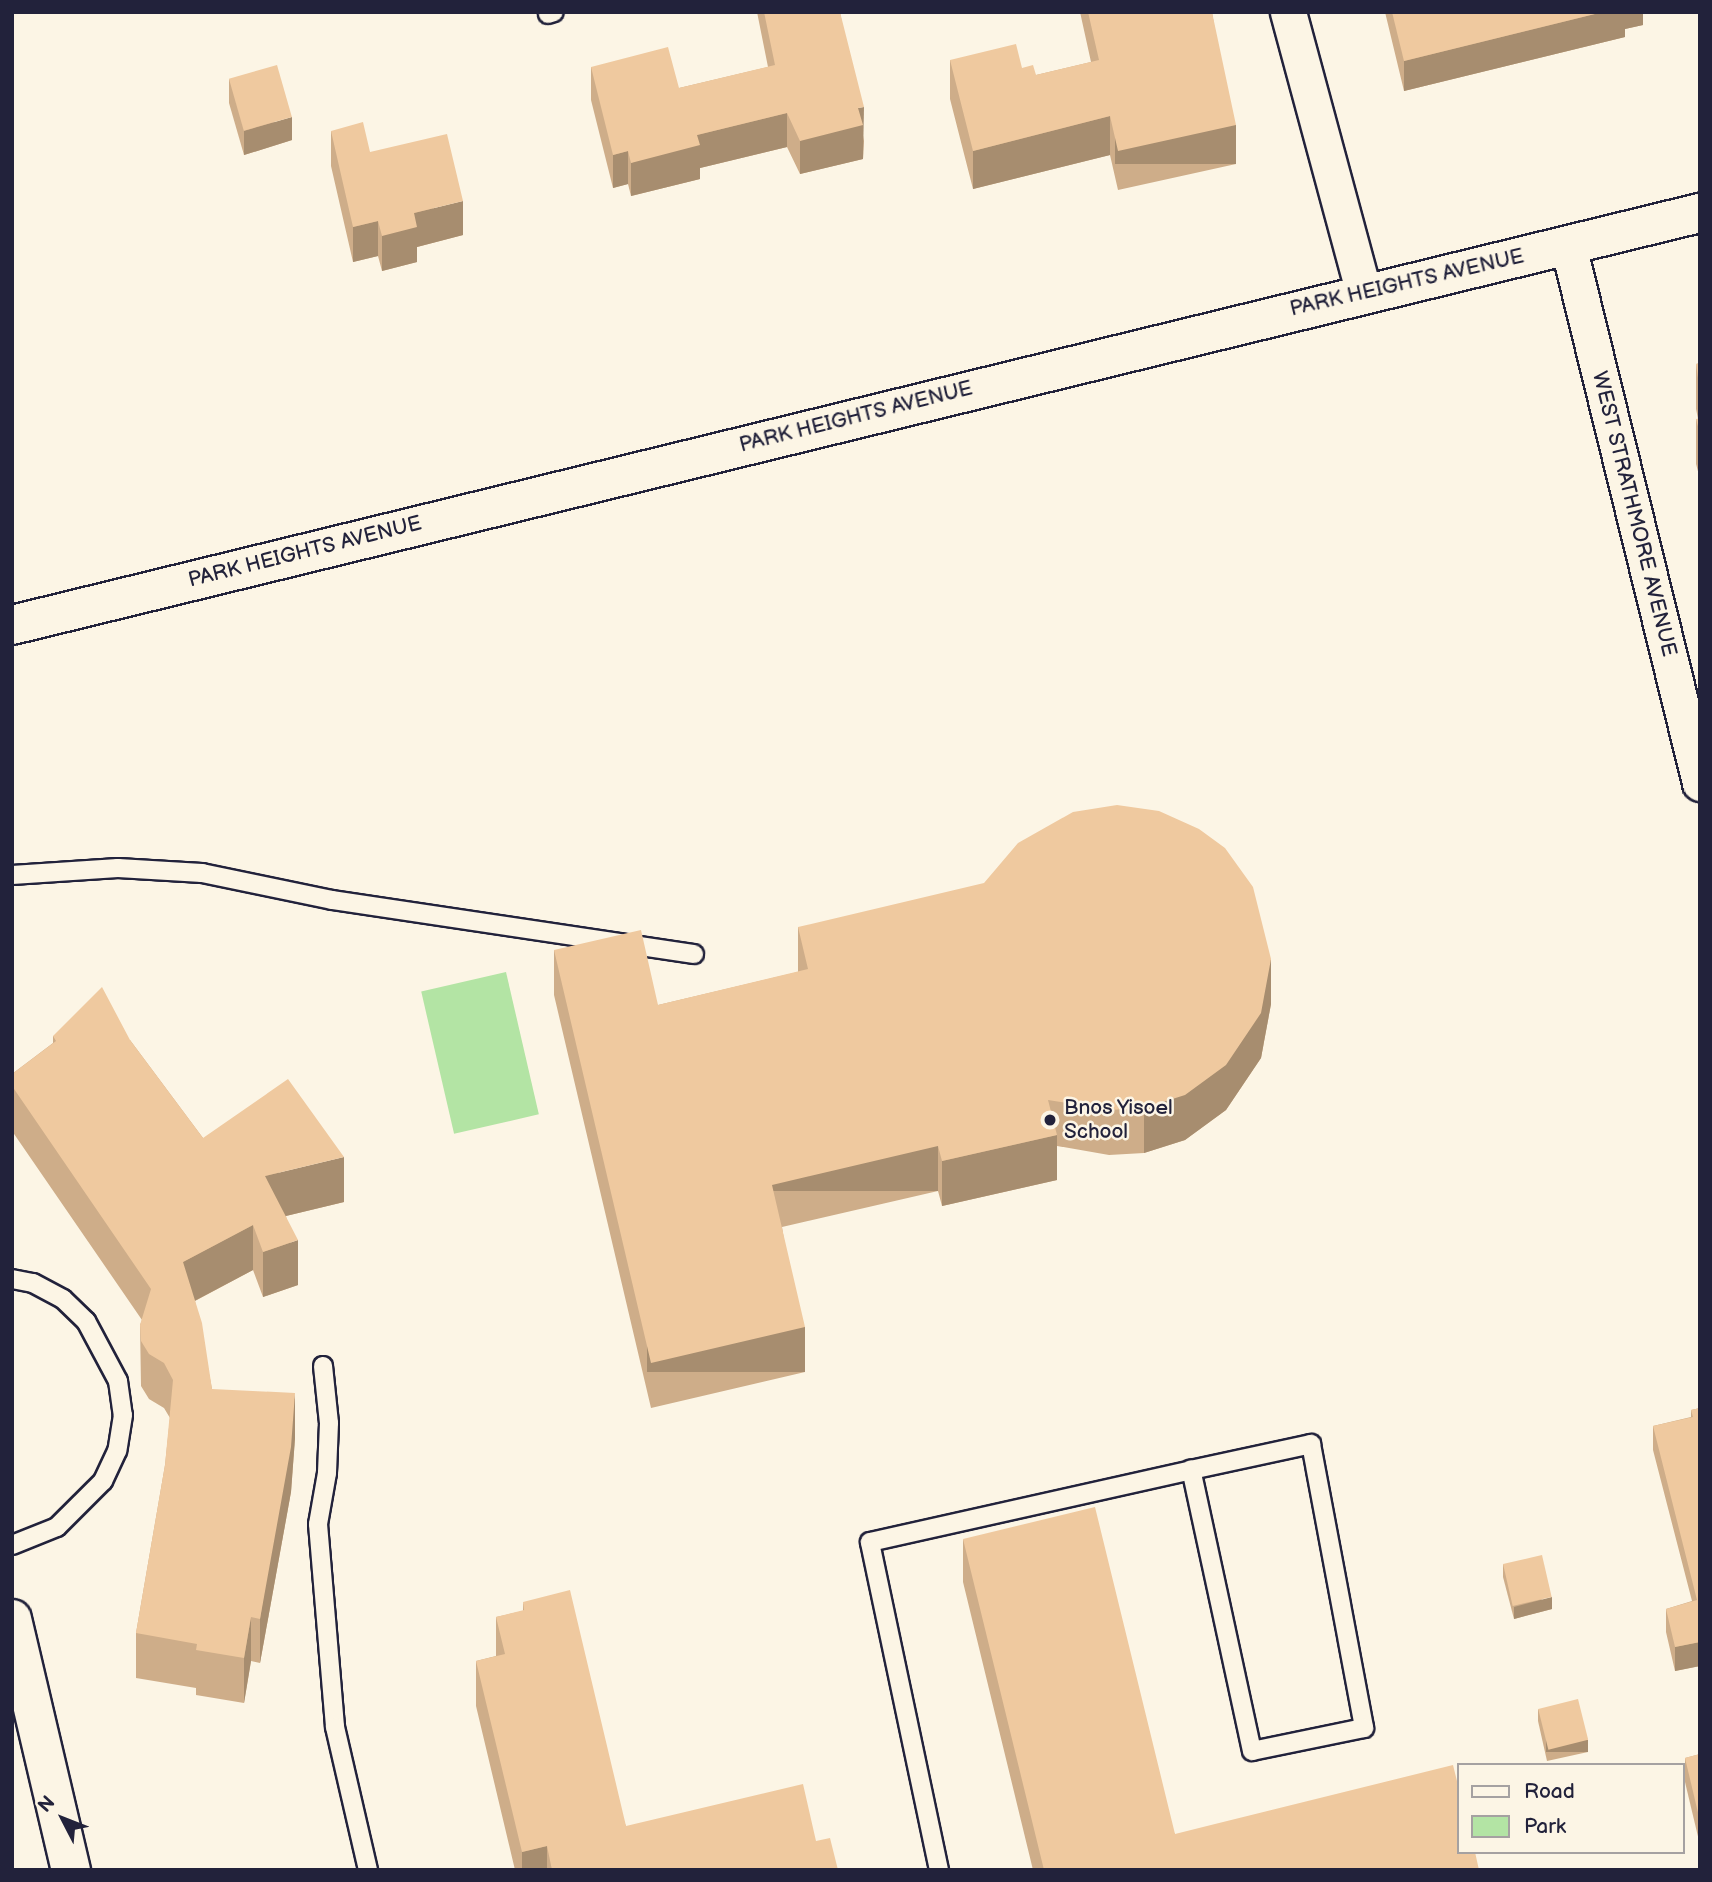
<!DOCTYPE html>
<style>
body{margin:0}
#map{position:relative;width:1712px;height:1882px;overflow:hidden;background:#fcf5e5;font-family:"Balsamiq Sans",sans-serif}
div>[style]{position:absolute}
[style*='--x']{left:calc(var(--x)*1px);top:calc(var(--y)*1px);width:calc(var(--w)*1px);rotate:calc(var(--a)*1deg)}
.green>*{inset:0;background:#b3e4a4;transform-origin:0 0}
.roads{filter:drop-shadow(2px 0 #22223b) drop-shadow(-2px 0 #22223b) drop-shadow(0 2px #22223b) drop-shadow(0 -2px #22223b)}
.service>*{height:18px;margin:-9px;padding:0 9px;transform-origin:9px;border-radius:9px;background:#fcf5e5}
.minor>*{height:35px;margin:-17.5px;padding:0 17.5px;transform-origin:17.5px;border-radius:17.5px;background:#fcf5e5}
.tertiary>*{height:38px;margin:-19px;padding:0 19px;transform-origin:19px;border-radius:19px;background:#fcf5e5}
.secondary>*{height:38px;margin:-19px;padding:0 19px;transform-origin:19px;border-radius:19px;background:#fcf5e5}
.wall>*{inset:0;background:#cead89}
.shaded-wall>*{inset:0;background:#a78d6f;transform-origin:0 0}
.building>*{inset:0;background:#efc99f;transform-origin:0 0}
.dots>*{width:19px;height:19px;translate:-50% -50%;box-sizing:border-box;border:4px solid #fcf5e5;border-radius:50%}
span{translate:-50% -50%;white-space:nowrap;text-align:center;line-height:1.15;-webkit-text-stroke:5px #fcf5e5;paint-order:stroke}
.street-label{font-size:21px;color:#22223b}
.poi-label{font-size:21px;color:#22223b}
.left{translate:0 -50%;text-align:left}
.frame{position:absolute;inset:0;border:14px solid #22223b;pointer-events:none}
.legend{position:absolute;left:1457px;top:1763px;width:228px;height:91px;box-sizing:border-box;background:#fcf5e5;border:2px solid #a5a1a1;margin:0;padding:9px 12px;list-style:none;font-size:21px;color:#22223b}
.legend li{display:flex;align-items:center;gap:14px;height:35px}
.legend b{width:35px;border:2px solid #a5a1a1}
.north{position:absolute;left:28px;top:1784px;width:70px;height:70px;-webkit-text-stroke:5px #fcf5e5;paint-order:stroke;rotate:312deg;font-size:19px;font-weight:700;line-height:28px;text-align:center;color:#22223b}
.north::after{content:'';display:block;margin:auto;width:24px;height:32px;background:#22223b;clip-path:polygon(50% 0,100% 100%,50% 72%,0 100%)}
</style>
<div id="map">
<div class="green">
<i style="left:506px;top:972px;width:146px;height:87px;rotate:77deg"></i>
</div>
<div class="roads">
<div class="service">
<i style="--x:548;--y:14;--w:6;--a:-18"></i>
<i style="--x:12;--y:875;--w:106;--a:-3.8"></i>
<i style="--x:118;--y:868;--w:84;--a:3.4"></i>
<i style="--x:202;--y:873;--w:133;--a:11.7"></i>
<i style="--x:332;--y:900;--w:366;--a:8.5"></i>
<i style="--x:12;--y:1279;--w:21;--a:11"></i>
<i style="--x:33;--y:1283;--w:34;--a:28"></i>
<i style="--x:63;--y:1299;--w:32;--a:44"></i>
<i style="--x:86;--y:1321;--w:68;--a:61.9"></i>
<i style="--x:118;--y:1381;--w:34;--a:82"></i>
<i style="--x:123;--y:1415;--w:36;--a:99"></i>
<i style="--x:117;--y:1451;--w:33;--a:115"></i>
<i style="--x:103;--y:1481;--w:65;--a:135"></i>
<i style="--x:57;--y:1527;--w:48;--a:158.2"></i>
<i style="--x:323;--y:1366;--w:57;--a:84"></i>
<i style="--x:329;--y:1423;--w:50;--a:92.3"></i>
<i style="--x:327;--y:1473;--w:52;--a:100"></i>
<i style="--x:318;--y:1524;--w:204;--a:85.2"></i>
<i style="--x:335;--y:1727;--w:147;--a:77"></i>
<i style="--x:939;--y:1870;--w:335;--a:-101.9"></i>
<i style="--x:870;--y:1542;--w:329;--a:-12.6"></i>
<i style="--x:1191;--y:1470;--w:123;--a:-12.2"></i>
<i style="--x:1311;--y:1444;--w:289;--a:79.4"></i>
<i style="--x:1364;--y:1728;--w:114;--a:168.4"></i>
<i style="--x:1252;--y:1751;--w:288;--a:-102.2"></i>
</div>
<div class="minor">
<i style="--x:1288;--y:12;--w:291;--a:74.9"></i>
<i style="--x:1568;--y:245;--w:554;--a:76.21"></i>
</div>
<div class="tertiary">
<i style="--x:12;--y:1619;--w:258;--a:76.8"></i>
</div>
<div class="secondary">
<i style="--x:12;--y:625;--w:1738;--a:-13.72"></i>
</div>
</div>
<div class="wall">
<i style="clip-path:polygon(757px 12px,840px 12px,864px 141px,863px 159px,800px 174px,787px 147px,700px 168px,700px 179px,631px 196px,628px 184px,613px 188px,591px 100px,591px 67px,679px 88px,768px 67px)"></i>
<i style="clip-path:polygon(1080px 12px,1212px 12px,1236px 164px,1118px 190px,1110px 155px,973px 189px,950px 99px,950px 60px,1022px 68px,1036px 75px,1091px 62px)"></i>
<i style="clip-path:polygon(1385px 12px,1643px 12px,1643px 25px,1625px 29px,1625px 37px,1404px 91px)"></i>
<i style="clip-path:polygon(229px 79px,292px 140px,244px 155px,229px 103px)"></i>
<i style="clip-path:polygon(331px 131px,370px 152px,463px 235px,417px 247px,417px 262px,382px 271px,378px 256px,353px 262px,331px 166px)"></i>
<i style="clip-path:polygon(1700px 363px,1700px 479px,1696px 464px,1696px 419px,1698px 419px,1696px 409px,1696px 364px)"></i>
<i style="clip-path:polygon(798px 927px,1271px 1004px,1261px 1058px,1226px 1110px,1185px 1140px,1144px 1153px,1109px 1155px,1057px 1146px,1057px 1180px,942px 1206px,938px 1191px,782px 1227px,805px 1372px,651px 1408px,554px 995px,554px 950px,658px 1005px,798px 972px)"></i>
<i style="clip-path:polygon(53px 1036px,130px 1040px,203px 1138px,344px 1202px,286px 1216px,298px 1285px,263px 1297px,253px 1270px,195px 1301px,212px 1389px,295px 1438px,291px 1492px,260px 1663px,251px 1661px,244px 1703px,196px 1695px,196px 1688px,136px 1678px,136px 1633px,165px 1465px,170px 1418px,164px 1408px,149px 1399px,141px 1386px,140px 1325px,142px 1320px,12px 1131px,12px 1074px,53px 1043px)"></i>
<i style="clip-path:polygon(1700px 1408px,1700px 1666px,1675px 1671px,1666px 1632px,1666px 1609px,1692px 1601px,1653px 1450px,1653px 1426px,1691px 1417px,1691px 1410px)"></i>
<i style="clip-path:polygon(963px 1539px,1175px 1834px,1479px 1870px,1033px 1870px,963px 1582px)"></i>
<i style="clip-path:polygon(1503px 1564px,1552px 1609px,1514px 1619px,1503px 1577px)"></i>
<i style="clip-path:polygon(523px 1602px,626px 1826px,816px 1841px,838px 1870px,515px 1870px,476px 1706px,476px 1661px,496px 1656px,496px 1617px,523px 1611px)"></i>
<i style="clip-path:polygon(1538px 1709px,1588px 1752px,1547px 1761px,1538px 1721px)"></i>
<i style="clip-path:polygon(1700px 1754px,1700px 1845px,1685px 1782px,1685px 1758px)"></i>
</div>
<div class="shaded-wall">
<i style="clip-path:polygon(1603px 12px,1643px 12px,1643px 25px,1625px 29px,1625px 37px,1404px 91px,1404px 61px)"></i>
<i style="clip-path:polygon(864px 107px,863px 159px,800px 174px,800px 141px,858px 108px)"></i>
<i style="clip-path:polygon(787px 113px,787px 147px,700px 168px,700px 179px,631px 196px,631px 163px,697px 135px)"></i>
<i style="clip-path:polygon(1110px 116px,1110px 155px,973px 189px,973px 151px)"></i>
<i style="clip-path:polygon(292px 117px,292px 140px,244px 155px,244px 131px)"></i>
<i style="left:1236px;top:125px;width:39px;height:121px;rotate:90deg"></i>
<i style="clip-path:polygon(628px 151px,628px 184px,613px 188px,613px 155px)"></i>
<i style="clip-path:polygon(463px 201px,463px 235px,417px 247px,417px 262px,382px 271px,382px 236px,414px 213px)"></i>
<i style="clip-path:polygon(378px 221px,378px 256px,353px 262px,353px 227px)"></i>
<i style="clip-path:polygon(1271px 959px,1271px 1004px,1261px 1058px,1226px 1110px,1185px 1140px,1144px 1153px,1144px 1108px)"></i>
<i style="clip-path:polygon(1057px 1135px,1057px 1180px,942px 1206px,942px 1161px)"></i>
<i style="left:938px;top:1146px;width:45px;height:171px;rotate:90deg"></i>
<i style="clip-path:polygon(344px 1157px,344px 1202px,265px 1221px,265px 1176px)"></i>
<i style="clip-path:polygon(253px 1225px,253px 1270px,183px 1307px,183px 1262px)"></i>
<i style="clip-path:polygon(298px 1240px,298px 1285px,263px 1297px,263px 1252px)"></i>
<i style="left:805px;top:1327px;width:45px;height:158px;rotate:90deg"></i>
<i style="clip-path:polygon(295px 1393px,295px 1438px,291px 1492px,260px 1663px,260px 1619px)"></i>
<i style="clip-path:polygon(1552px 1597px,1552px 1609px,1514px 1619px,1514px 1607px)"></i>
<i style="clip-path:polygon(251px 1617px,251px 1661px,244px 1703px,244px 1658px)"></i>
<i style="clip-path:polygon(1700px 1642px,1700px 1666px,1675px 1671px,1675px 1647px)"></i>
<i style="left:1588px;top:1740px;width:12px;height:42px;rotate:90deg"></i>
<i style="clip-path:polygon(547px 1846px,547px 1870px,522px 1870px,522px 1852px)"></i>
</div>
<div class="building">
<i style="clip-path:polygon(764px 12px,840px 12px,864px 107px,858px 108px,863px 125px,800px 141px,787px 113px,697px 135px,700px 145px,631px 163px,628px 151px,613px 155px,591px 67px,668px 47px,679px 88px,775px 65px)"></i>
<i style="clip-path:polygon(1088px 12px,1212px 12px,1236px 125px,1118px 151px,1110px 116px,973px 151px,950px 60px,1016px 44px,1022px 68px,1033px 65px,1036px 75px,1099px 60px)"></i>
<i style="clip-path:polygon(1392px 12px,1603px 12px,1404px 61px)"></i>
<i style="left:277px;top:65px;width:54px;height:50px;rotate:74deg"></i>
<i style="clip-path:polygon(363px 122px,370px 152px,447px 134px,463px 201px,414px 213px,417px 227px,382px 236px,378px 221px,353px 227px,331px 131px)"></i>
<i style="clip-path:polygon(1700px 363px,1700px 392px,1696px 364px)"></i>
<i style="clip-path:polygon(1700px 418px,1700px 434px,1696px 419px)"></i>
<i style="clip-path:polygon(1117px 805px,1159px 811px,1199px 829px,1225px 848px,1253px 887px,1271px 959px,1261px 1013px,1226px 1065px,1185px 1095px,1144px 1108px,1109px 1110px,1048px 1100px,1057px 1135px,942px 1161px,938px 1146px,772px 1185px,805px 1327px,651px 1363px,554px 950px,641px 930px,658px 1005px,808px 969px,798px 927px,984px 883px,1018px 843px,1073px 812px)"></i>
<i style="clip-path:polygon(102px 987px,130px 1040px,203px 1138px,288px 1079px,344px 1157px,265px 1176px,298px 1240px,263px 1252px,253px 1225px,183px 1262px,202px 1323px,212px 1389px,295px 1393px,291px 1447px,260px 1619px,251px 1617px,244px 1658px,196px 1650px,197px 1644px,136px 1633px,165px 1465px,173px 1380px,164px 1363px,149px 1354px,141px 1341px,140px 1325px,151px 1289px,12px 1086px,12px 1074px,56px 1041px,53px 1036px)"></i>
<i style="clip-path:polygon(1700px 1408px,1700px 1642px,1675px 1647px,1666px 1609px,1697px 1600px,1653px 1426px,1693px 1417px,1691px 1410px)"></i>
<i style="clip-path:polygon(1095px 1507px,1175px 1834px,1453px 1765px,1458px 1785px,1458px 1852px,1475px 1852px,1479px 1870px,1044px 1870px,963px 1539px)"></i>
<i style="left:1542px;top:1555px;width:43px;height:40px;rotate:77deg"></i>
<i style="clip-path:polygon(570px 1590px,626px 1826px,803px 1784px,816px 1841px,830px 1838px,838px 1870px,552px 1870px,547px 1846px,522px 1852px,476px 1661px,505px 1654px,496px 1617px,524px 1610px,523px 1602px)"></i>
<i style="left:1578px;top:1699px;width:42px;height:41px;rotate:76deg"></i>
<i style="clip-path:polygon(1700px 1754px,1700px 1821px,1685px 1758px)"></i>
</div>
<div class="dots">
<i style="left:1050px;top:1120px;background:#22223b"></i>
</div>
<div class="street-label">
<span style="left:1407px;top:283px;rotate:-13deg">PARK HEIGHTS AVENUE</span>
<span style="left:856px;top:417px;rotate:-14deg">PARK HEIGHTS AVENUE</span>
<span style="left:1634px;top:514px;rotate:76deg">WEST STRATHMORE AVENUE</span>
<span style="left:305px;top:552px;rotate:-14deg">PARK HEIGHTS AVENUE</span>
</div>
<div class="poi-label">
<span class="left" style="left:1064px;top:1120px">Bnos Yisoel<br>School</span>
</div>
<div class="frame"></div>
<ul class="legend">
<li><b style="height:9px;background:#fcf5e5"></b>Road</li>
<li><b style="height:19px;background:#b3e4a4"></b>Park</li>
</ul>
<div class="north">N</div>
</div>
